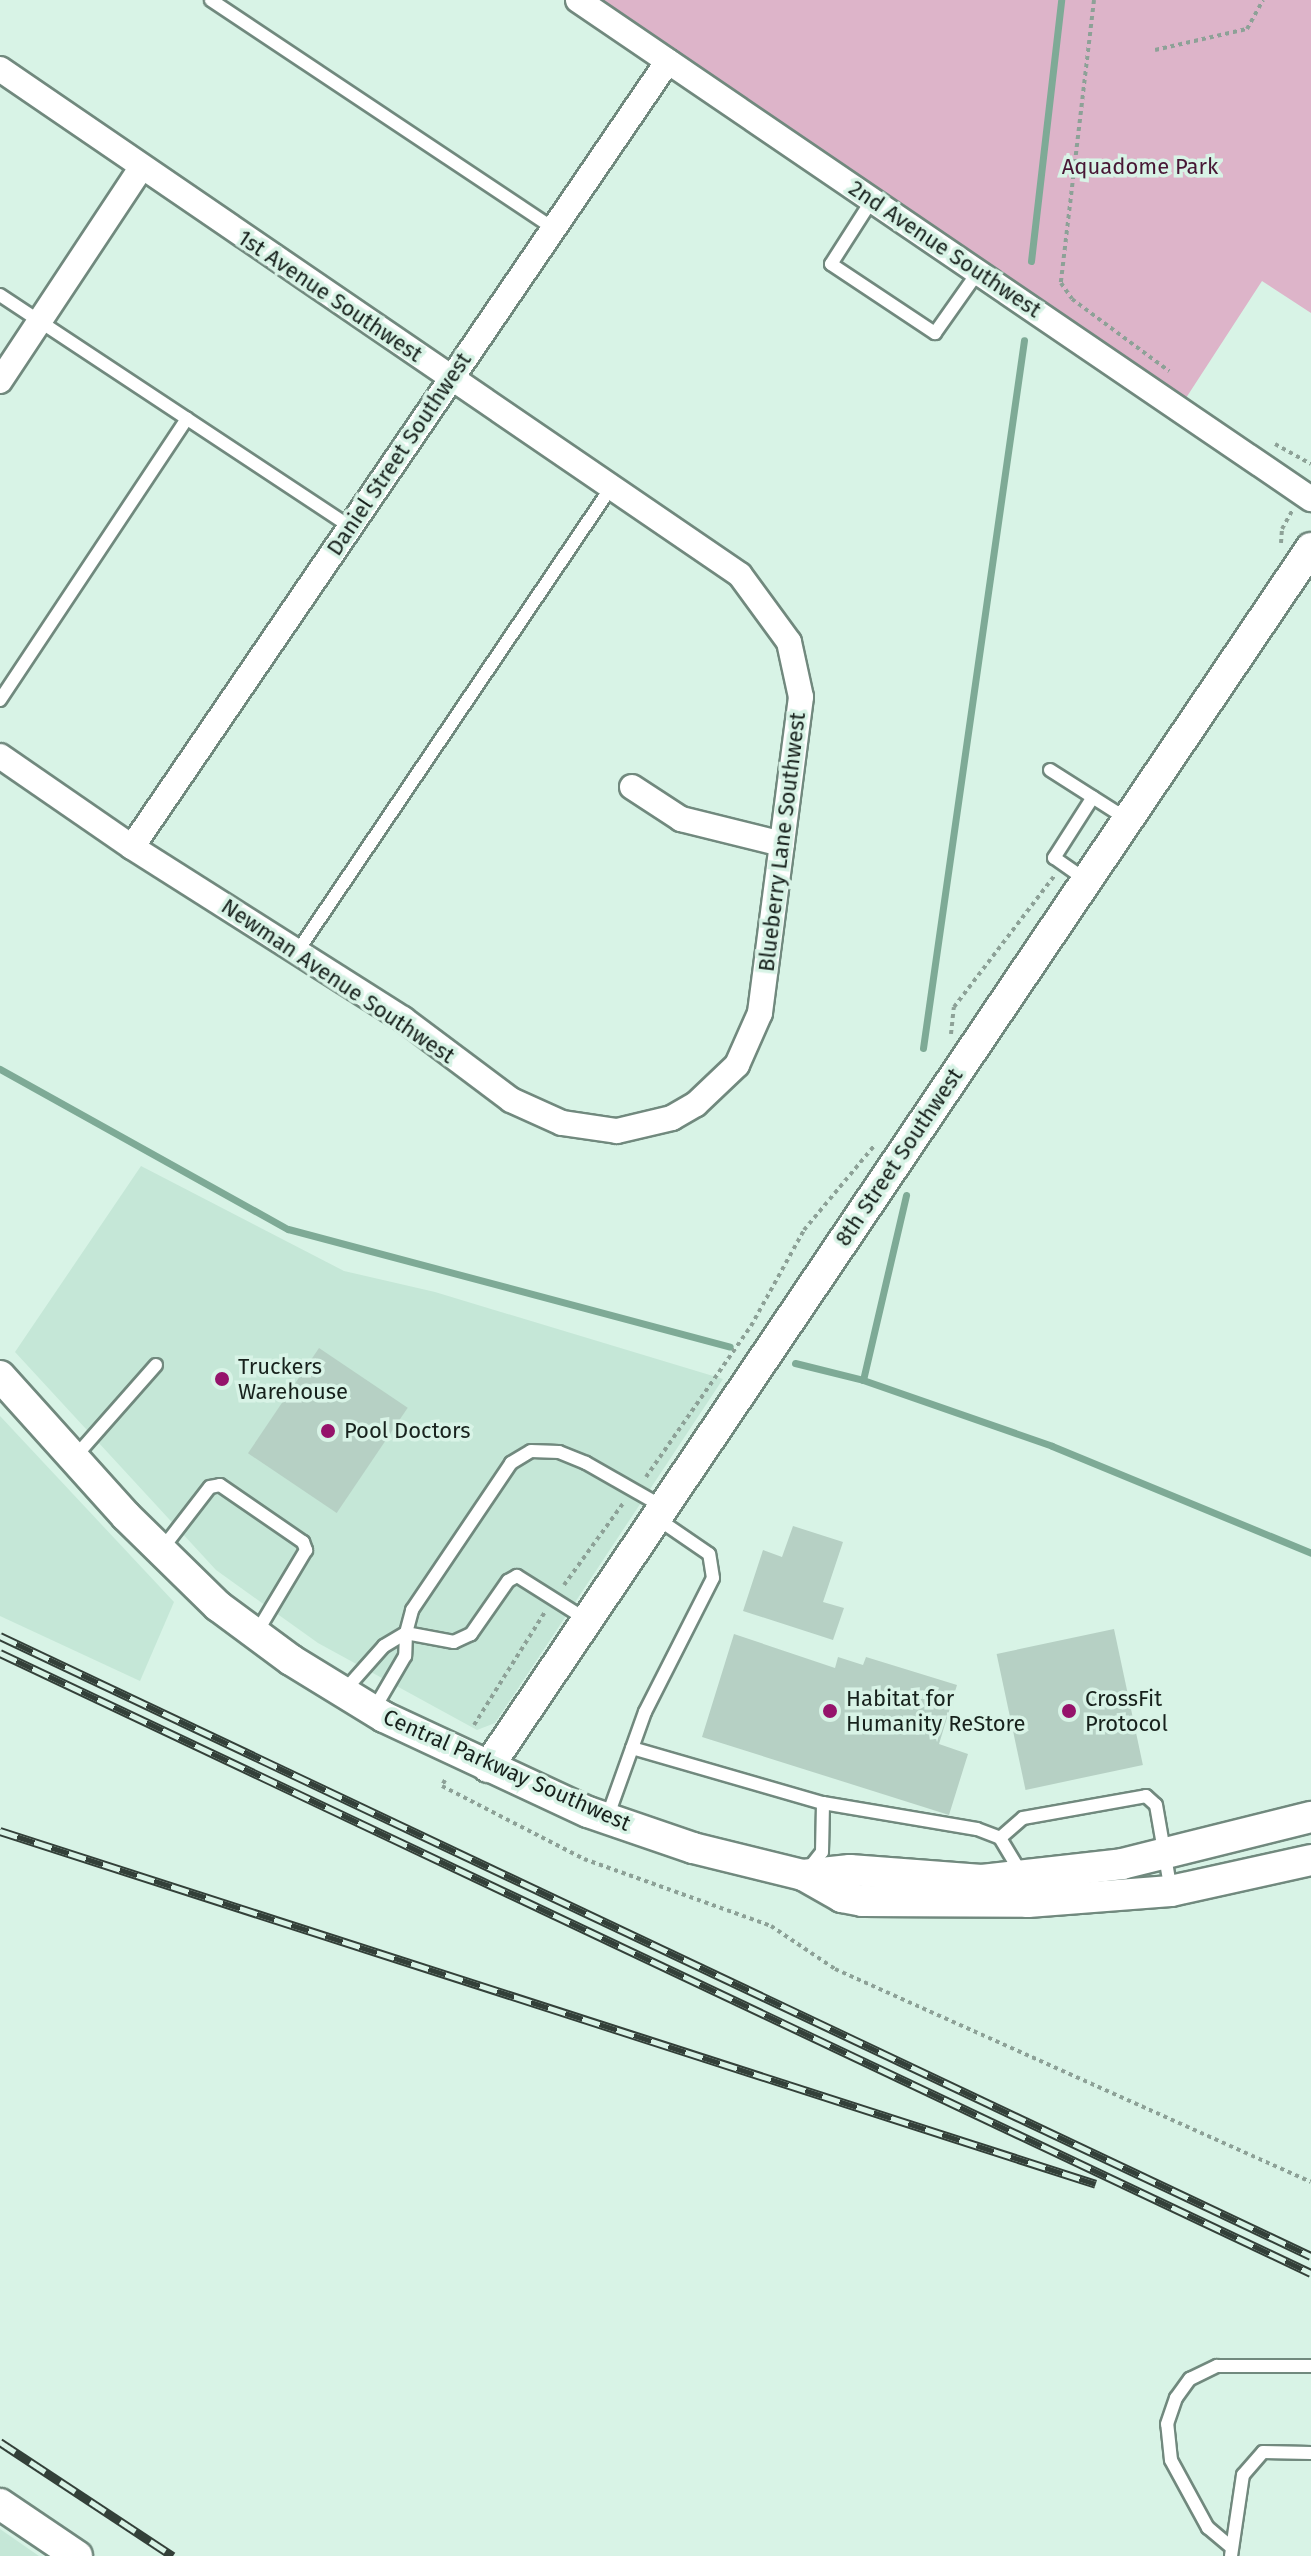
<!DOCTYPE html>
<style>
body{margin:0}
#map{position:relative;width:1311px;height:2556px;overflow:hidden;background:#d8f3e6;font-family:"Fira Sans",sans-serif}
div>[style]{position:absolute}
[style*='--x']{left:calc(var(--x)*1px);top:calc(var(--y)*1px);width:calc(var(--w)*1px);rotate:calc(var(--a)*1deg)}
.built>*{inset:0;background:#c5e7d7}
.green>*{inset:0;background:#ddb4c9}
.stream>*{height:7px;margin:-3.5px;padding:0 3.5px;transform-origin:3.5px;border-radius:3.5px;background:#7eaa96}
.building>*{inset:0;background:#b6d0c4;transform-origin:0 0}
.path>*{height:4px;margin-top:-2px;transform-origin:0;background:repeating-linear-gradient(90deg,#8da197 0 4px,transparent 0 8px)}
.roads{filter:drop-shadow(2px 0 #71897e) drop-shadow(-2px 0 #71897e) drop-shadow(0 2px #71897e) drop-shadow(0 -2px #71897e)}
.service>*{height:12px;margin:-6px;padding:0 6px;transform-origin:6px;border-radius:6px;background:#fff}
.minor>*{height:24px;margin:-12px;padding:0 12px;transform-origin:12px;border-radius:12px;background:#fff}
.tertiary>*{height:30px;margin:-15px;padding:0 15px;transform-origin:15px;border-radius:15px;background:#fff}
.rail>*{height:9px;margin-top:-4.5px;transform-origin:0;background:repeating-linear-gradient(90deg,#d8f3e6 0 18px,#334039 0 36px);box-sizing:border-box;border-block:2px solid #334039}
.dots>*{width:22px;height:22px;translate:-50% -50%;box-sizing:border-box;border:4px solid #d8f3e6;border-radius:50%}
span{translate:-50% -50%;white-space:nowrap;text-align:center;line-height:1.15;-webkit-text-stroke:7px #d8f3e6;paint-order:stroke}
.park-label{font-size:22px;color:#481735}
.street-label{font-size:22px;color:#17211c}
.poi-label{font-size:22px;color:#17211c}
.left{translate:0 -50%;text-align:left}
</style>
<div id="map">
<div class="built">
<i style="clip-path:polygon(141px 1166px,344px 1271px,435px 1292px,723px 1379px,495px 1723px,477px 1730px,318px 1643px,216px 1570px,15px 1352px)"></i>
<i style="clip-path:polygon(0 1416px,174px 1602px,140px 1681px,0 1616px)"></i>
<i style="clip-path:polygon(0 2529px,39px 2556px,0 2556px)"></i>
</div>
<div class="green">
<i style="clip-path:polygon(599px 0,1311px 0,1311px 313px,1262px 281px,1186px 398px)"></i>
</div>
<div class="stream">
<i style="--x:1031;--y:261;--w:263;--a:-83.4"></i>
<i style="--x:923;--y:1048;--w:715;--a:-81.88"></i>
<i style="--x:0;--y:1069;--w:329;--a:29.1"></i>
<i style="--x:288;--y:1229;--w:457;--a:14.9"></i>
<i style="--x:795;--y:1363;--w:70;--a:14"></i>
<i style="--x:863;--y:1380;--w:200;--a:19.2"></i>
<i style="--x:1052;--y:1446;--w:280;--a:22.4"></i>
<i style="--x:863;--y:1380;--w:190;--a:-76.9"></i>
</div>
<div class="building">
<i style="left:319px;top:1348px;width:107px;height:127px;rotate:34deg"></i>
<i style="clip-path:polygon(793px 1526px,843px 1542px,823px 1602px,844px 1608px,833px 1640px,743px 1611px,763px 1550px,782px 1557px)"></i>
<i style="left:1114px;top:1629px;width:139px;height:120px;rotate:78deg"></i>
<i style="clip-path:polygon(734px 1634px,835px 1668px,838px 1657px,863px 1665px,866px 1657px,957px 1685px,939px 1744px,968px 1754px,949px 1815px,702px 1737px)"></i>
</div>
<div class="path">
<i style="--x:1094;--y:0;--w:285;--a:96.7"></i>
<i style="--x:1061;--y:283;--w:19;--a:55"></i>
<i style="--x:1072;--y:299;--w:121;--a:36.6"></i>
<i style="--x:1155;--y:50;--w:94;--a:-12.9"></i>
<i style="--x:1247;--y:29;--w:33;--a:-61"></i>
<i style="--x:1275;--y:444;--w:41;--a:29.1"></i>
<i style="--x:1281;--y:543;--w:14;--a:-86"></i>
<i style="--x:1282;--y:529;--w:21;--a:-61"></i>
<i style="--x:951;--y:1034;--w:27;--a:-84"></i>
<i style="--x:954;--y:1007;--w:165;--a:-52.6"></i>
<i style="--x:646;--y:1477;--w:184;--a:-55.2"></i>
<i style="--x:751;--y:1326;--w:110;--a:-61.1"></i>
<i style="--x:804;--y:1230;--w:109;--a:-50.2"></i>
<i style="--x:564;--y:1585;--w:102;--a:-54.1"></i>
<i style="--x:474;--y:1725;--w:133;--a:-57.9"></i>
<i style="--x:445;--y:1780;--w:7;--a:117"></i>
<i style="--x:442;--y:1786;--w:160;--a:27.2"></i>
<i style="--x:584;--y:1859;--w:199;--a:19.7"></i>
<i style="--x:771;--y:1926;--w:77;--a:33.9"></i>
<i style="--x:835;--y:1969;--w:521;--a:24.11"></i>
</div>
<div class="roads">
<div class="service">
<i style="--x:211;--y:0;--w:411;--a:33.7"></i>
<i style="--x:872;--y:200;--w:76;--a:122.6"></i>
<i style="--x:831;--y:264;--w:125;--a:33.6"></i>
<i style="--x:935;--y:333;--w:75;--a:-54.8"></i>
<i style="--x:0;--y:295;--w:420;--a:33.5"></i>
<i style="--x:0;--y:700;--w:338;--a:-56.4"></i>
<i style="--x:1050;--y:770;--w:91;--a:32.5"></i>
<i style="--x:1086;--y:880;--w:39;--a:-145"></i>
<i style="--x:1054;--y:858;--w:72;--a:-57.4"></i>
<i style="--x:297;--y:952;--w:562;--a:-55.94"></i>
<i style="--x:74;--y:1458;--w:124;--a:-48.6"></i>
<i style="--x:162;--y:1549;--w:78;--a:-52.3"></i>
<i style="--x:210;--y:1487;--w:10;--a:-11"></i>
<i style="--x:220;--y:1485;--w:101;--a:34.5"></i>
<i style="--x:303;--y:1542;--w:9;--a:69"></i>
<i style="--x:306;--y:1550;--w:96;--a:120.9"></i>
<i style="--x:587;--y:1620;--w:83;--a:-147.8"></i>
<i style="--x:517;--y:1576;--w:10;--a:151"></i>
<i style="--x:508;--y:1581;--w:65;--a:124.9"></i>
<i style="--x:471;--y:1634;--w:19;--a:155"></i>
<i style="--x:454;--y:1642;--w:49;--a:-169.4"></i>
<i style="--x:406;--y:1633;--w:24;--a:-75"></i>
<i style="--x:412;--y:1610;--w:177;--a:-56"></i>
<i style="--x:511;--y:1463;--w:23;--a:-31"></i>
<i style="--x:531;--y:1451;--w:28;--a:2"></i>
<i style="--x:559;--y:1452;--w:29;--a:22"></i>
<i style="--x:586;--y:1463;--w:89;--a:29.7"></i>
<i style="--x:344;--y:1691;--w:60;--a:-48.4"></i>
<i style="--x:384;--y:1646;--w:26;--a:-31"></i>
<i style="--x:406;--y:1633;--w:23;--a:92"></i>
<i style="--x:405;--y:1656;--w:64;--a:120.2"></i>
<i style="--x:632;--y:1748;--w:199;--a:16.1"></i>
<i style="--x:823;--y:1803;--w:156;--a:9.6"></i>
<i style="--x:977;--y:1829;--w:25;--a:21"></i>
<i style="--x:1000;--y:1838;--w:41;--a:59"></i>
<i style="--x:607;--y:1818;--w:113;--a:-70.3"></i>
<i style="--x:645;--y:1712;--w:150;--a:-63.1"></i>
<i style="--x:713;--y:1578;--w:24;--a:-99"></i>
<i style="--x:709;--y:1554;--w:65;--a:-145.6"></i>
<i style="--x:1000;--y:1838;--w:30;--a:-41"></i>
<i style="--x:1023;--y:1818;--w:125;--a:-10.1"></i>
<i style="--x:1146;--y:1796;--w:13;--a:42"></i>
<i style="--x:1156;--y:1805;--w:87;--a:80.1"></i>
<i style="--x:807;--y:1871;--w:24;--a:-52"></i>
<i style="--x:822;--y:1852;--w:49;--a:-88.8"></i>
<i style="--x:1231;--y:2547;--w:30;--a:-140"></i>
<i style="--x:1208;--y:2528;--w:77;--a:-118.6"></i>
<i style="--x:1171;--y:2460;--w:36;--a:-96"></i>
<i style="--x:1167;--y:2424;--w:28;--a:-71"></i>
<i style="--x:1176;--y:2398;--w:24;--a:-54"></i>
<i style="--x:1190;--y:2379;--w:30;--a:-26"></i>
<i style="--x:1217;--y:2366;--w:94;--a:0"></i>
<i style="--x:1231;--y:2556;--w:82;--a:-81.6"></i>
<i style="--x:1243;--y:2475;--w:30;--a:-49"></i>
<i style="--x:1263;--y:2452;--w:48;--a:1.2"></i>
</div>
<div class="minor">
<i style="--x:578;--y:0;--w:887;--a:34.25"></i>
<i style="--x:0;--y:69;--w:896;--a:34.36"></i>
<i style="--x:740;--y:575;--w:83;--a:53.8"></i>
<i style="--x:789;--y:642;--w:56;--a:77.7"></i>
<i style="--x:801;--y:697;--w:319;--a:97.4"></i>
<i style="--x:760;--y:1013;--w:57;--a:113.9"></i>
<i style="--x:737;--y:1065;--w:57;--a:136.4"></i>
<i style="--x:696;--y:1104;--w:28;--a:150"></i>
<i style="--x:672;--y:1118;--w:57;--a:166.7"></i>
<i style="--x:617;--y:1131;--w:56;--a:-171.7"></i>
<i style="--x:562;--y:1123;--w:56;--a:-155.7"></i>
<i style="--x:511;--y:1100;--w:135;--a:-143.1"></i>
<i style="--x:403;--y:1019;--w:321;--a:-147.6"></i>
<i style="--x:132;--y:847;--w:160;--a:-145.4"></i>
<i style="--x:0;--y:381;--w:255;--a:-56.5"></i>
<i style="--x:632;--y:787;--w:59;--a:33.1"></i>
<i style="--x:681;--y:819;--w:104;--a:13.9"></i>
<i style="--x:132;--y:847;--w:951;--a:-55.71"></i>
</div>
<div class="tertiary">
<i style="--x:0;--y:1376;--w:188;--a:48"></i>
<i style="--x:126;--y:1516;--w:129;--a:44.4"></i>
<i style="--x:218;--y:1606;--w:91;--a:36.5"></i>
<i style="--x:291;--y:1660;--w:109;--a:31.5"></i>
<i style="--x:384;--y:1717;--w:225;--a:25"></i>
<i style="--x:588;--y:1812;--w:111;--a:18.9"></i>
<i style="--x:693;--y:1848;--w:113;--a:13.8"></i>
<i style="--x:803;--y:1875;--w:45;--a:29.4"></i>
<i style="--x:842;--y:1897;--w:20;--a:11"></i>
<i style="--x:862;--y:1901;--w:166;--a:0.3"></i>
<i style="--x:1028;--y:1902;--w:143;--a:-4.4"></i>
<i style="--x:1171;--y:1891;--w:143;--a:-12.5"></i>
<i style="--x:488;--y:1767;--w:1471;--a:-55.97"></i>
<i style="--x:803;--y:1875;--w:47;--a:-6.1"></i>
<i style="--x:850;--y:1870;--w:132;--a:4.3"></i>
<i style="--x:982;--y:1880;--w:141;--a:-6.5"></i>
<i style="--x:1122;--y:1864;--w:195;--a:-14"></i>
<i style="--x:0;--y:2504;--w:93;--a:34"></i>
</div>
</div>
<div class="rail">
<i style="--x:0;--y:1636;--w:1450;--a:25.31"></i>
<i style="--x:0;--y:1653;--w:1450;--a:25.31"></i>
<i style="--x:0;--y:1831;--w:1151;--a:17.85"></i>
<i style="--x:0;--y:2442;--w:207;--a:33.4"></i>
</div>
<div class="dots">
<i style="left:222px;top:1379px;background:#95136b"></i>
<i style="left:328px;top:1431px;background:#95136b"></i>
<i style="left:830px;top:1711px;background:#95136b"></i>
<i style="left:1069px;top:1711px;background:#95136b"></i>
</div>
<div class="park-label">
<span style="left:1140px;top:167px">Aquadome Park</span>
</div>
<div class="street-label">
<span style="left:945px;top:249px;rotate:34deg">2nd Avenue Southwest</span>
<span style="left:330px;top:296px;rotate:34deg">1st Avenue Southwest</span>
<span style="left:399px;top:454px;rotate:-56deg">Daniel Street Southwest</span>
<span style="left:782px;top:842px;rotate:-83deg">Blueberry Lane Southwest</span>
<span style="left:338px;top:981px;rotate:34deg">Newman Avenue Southwest</span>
<span style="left:899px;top:1157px;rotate:-56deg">8th Street Southwest</span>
<span style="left:507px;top:1770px;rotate:24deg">Central Parkway Southwest</span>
</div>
<div class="poi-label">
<span class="left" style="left:238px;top:1379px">Truckers<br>Warehouse</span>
<span class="left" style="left:344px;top:1431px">Pool Doctors</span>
<span class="left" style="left:846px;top:1711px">Habitat for<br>Humanity ReStore</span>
<span class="left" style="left:1085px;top:1711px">CrossFit<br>Protocol</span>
</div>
</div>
